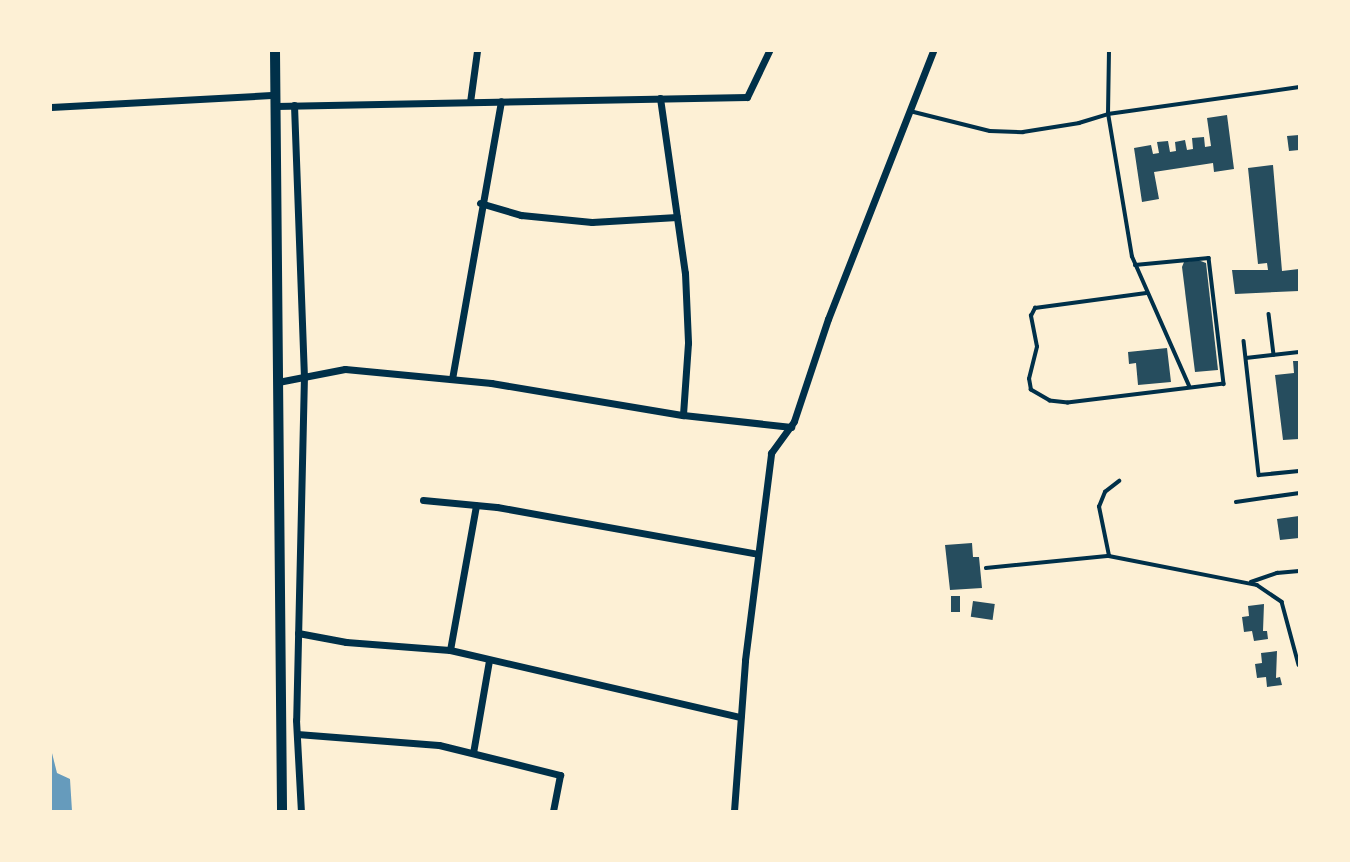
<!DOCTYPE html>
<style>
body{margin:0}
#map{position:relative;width:1350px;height:862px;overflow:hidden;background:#fdf0d5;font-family:"Fira Sans",sans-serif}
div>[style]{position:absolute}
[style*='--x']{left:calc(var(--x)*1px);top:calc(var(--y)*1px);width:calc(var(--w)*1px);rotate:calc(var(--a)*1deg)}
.water>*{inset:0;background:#669bbc}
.building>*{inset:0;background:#264d5e;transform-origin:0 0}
.service>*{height:3.5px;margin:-1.75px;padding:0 1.75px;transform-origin:1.75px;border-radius:1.75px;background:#003049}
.minor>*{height:7px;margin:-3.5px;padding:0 3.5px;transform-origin:3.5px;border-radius:3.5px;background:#003049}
.tertiary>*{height:10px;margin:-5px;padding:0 5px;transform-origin:5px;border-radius:5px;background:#003049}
span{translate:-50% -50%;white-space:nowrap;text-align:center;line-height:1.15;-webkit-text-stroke:5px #fdf0d5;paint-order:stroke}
.frame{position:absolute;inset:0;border:52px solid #fdf0d5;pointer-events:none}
</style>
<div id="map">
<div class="water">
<i style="clip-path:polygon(51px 749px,57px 773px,70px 779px,72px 811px,51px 811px)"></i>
</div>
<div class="building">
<i style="clip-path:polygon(1227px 115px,1234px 169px,1214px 172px,1213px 163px,1154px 172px,1159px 199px,1142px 202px,1134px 148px,1151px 145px,1153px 154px,1159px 153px,1157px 142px,1168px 141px,1170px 152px,1176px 151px,1175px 142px,1185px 140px,1187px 150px,1193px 149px,1192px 138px,1204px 137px,1205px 147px,1211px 146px,1207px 118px)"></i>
<i style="clip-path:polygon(1299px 135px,1299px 150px,1289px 151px,1287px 136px)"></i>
<i style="clip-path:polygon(1273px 165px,1282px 271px,1299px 269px,1299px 291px,1235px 294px,1232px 270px,1268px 270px,1267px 263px,1258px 264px,1248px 168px)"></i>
<i style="clip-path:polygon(1198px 260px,1206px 263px,1218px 370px,1195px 372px,1182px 267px,1184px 262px)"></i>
<i style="clip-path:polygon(1167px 348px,1171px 382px,1138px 385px,1136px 363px,1129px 364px,1128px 352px)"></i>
<i style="clip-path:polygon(1293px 361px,1299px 361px,1299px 439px,1283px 440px,1275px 375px,1294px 373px)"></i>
<i style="clip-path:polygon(1299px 516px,1299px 538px,1280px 540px,1277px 519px)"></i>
<i style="clip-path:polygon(972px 543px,973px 557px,979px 557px,982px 588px,950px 590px,945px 545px)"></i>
<i style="left:951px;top:596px;width:9px;height:16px"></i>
<i style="left:973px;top:601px;width:22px;height:16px;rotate:8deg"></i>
<i style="clip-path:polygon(1264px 604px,1263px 631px,1267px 631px,1268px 639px,1254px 641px,1252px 631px,1244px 632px,1242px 617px,1249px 616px,1248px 606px)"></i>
<i style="clip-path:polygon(1277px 651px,1276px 678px,1280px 677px,1282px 685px,1267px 687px,1266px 677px,1257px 678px,1255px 664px,1262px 663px,1261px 653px)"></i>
</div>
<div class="service">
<i style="--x:910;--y:111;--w:82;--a:14"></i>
<i style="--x:990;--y:131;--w:33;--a:2"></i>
<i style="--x:1023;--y:132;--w:57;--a:-9.1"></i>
<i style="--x:1079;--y:123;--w:30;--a:-17"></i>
<i style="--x:1108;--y:114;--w:63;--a:-89.1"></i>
<i style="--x:1135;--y:265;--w:74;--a:-5.4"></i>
<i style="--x:1209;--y:258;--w:127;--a:83.2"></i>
<i style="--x:1224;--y:384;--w:157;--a:173.1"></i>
<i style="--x:1068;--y:403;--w:18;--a:-174"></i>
<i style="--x:1050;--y:401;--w:22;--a:-150"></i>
<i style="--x:1031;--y:390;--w:11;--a:-100"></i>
<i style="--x:1029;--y:379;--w:33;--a:-76"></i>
<i style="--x:1037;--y:347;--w:32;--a:-101"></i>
<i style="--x:1031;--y:316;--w:9;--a:-63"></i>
<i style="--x:1035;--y:308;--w:112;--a:-7.7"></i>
<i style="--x:1269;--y:314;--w:41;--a:83"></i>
<i style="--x:1244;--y:341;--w:135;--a:83.6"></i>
<i style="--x:1259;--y:475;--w:40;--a:-5.7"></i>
<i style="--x:1246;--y:358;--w:53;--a:-6.5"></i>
<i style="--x:1189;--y:386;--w:141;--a:-113.8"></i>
<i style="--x:1132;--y:257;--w:145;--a:-99.5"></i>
<i style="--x:1108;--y:114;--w:193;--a:-8"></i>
<i style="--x:1236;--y:502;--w:64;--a:-8.1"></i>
<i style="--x:1109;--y:556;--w:50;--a:-101.5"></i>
<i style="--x:1099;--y:507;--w:16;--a:-68"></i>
<i style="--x:1105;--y:492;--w:18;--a:-38"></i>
<i style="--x:986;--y:568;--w:124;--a:-5.6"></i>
<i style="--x:1109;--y:556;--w:151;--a:11.1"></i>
<i style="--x:1257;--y:585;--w:30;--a:34"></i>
<i style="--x:1282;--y:602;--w:65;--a:74.9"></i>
<i style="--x:1251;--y:582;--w:28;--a:-19"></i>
<i style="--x:1277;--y:573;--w:22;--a:-5"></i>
</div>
<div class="minor">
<i style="--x:660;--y:98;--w:177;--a:81.9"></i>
<i style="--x:685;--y:273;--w:70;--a:87.5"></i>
<i style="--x:688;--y:343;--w:72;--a:94"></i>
<i style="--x:470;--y:102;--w:51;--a:-82.2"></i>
<i style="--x:294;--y:105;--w:270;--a:87.9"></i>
<i style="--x:304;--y:375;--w:345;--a:91.3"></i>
<i style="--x:296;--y:720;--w:91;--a:86.9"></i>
<i style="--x:276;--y:106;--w:471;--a:-1.1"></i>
<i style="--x:747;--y:97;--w:51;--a:-64.4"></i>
<i style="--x:51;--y:107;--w:225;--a:-3.1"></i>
<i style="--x:480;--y:203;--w:43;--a:16.3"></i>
<i style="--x:521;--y:215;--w:71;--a:5.6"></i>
<i style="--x:592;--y:222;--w:85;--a:-3.4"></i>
<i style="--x:452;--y:379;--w:282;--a:-80"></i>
<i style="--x:278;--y:382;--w:68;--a:-11"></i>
<i style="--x:345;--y:369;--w:147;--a:5.5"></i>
<i style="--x:491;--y:383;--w:195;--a:9.5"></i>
<i style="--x:683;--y:415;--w:109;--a:6.3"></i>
<i style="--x:423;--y:500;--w:74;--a:5.4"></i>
<i style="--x:497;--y:507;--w:265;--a:10.2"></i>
<i style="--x:298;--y:633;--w:49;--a:10.6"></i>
<i style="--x:346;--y:642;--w:104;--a:4.4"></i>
<i style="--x:450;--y:650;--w:298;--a:13"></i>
<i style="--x:450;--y:650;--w:147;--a:-79.8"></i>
<i style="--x:297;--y:734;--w:142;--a:4.4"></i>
<i style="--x:439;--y:745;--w:125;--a:13.9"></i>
<i style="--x:560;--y:775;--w:37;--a:101"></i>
<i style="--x:473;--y:753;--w:94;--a:-80.2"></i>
<i style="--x:734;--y:811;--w:151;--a:-85.8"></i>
<i style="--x:745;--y:660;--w:209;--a:-82.8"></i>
<i style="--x:771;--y:453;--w:39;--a:-54"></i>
<i style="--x:794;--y:421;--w:108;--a:-71.6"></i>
<i style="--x:828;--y:319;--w:288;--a:-68.6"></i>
</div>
<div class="tertiary">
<i style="--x:275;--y:51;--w:760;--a:89.47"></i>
</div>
<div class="frame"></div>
</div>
